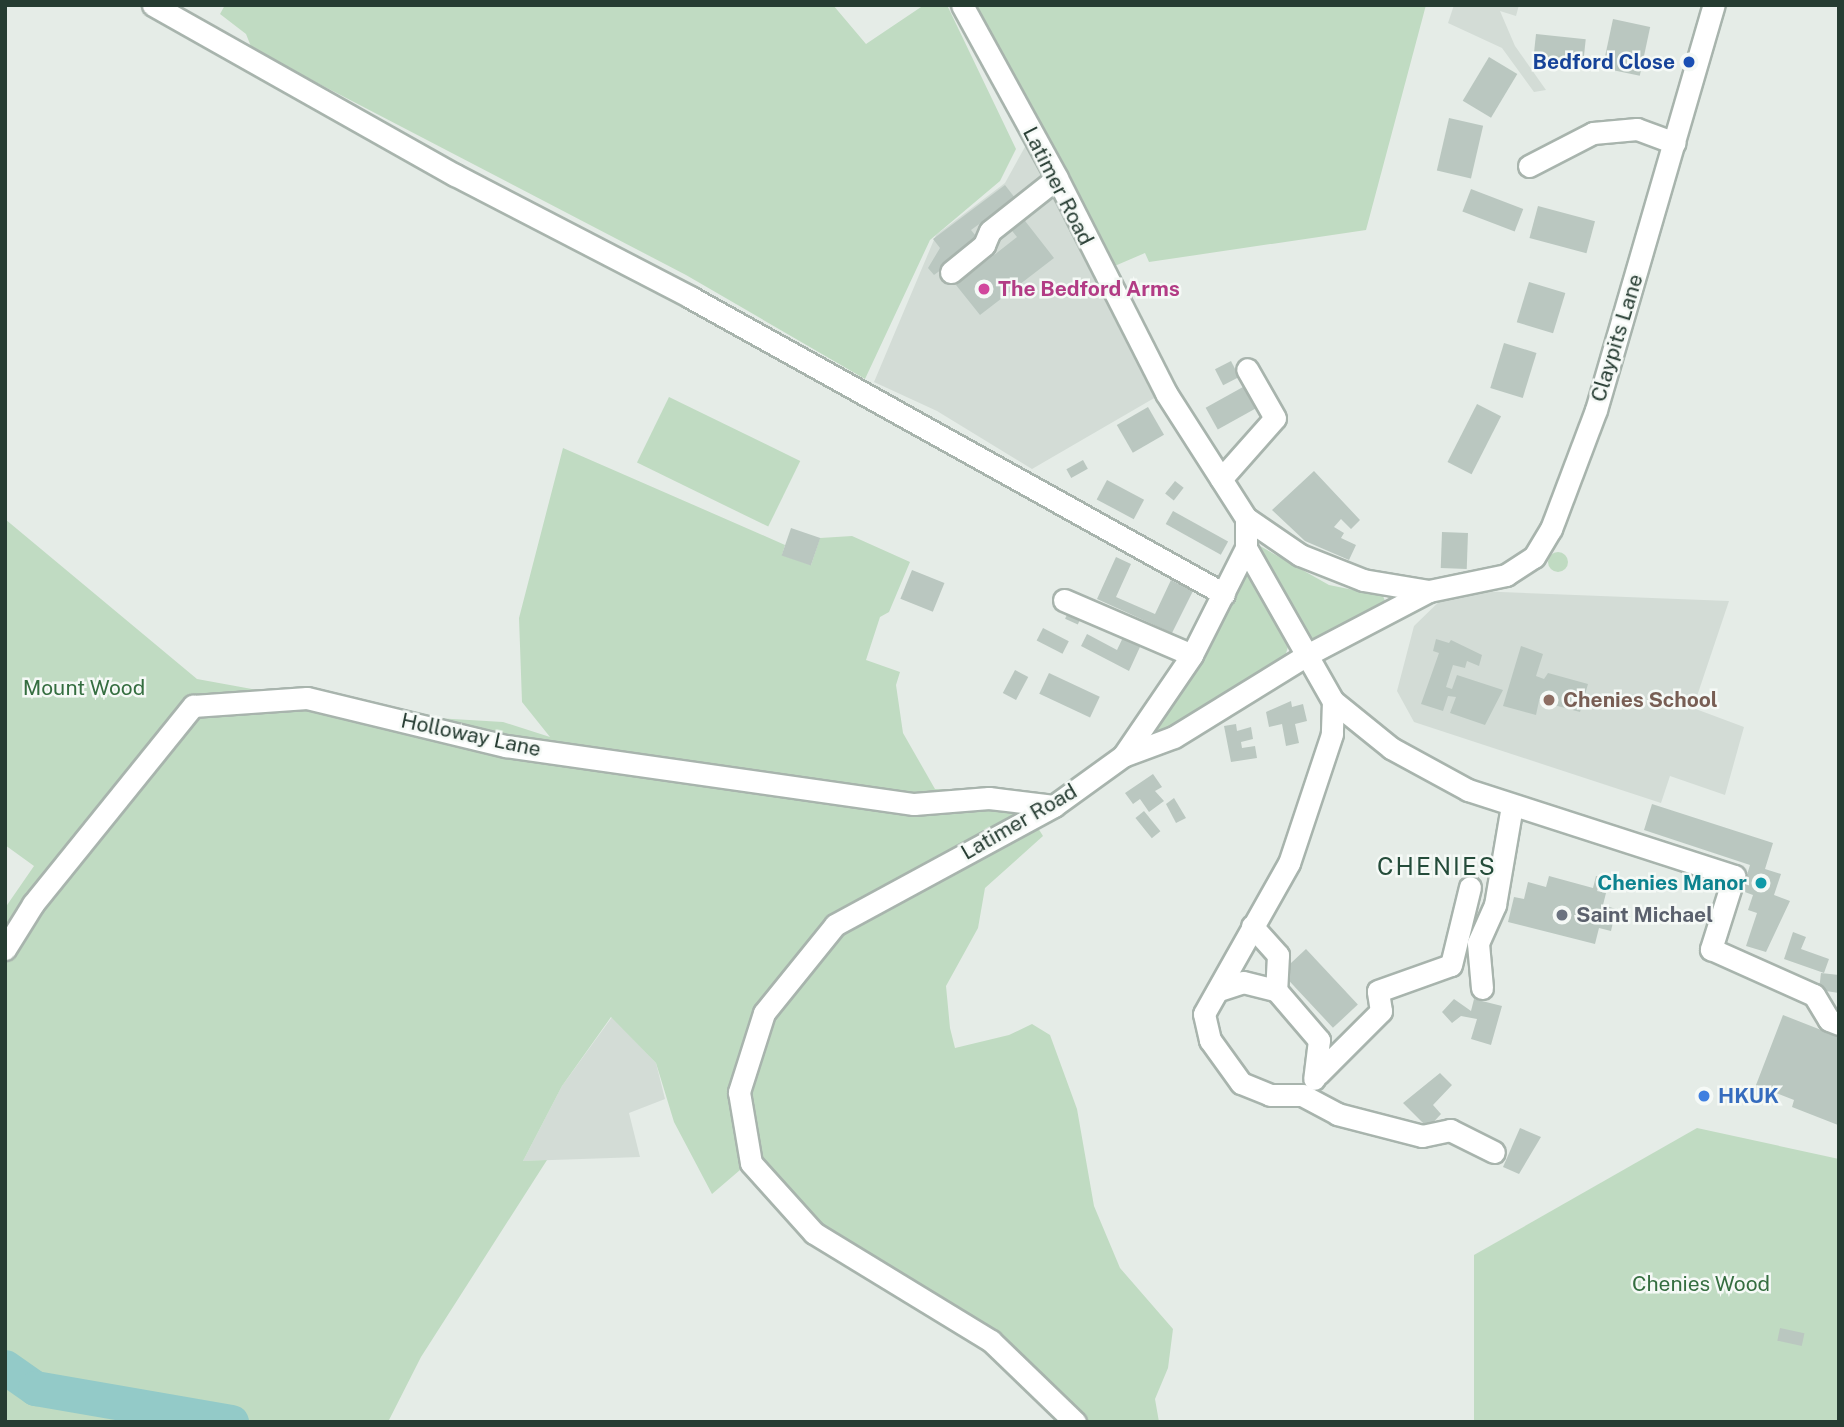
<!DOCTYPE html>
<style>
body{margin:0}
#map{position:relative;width:1844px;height:1427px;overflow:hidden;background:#e5ece7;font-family:"Public Sans",sans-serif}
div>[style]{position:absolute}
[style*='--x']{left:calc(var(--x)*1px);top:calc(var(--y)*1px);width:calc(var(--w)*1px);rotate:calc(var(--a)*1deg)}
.built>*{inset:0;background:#d3dcd6}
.green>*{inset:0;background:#c0dbc2;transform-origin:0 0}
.round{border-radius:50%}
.river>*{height:35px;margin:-17.5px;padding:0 17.5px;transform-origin:17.5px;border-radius:17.5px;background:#93cac8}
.building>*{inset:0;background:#bac7c0;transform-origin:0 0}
.roads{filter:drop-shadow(2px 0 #a8b4ad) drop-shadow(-2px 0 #a8b4ad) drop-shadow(0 2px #a8b4ad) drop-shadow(0 -2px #a8b4ad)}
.minor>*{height:21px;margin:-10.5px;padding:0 10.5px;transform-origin:10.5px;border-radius:10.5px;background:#fff}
.dots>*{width:19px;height:19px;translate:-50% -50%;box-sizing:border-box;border:4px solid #f5f9f6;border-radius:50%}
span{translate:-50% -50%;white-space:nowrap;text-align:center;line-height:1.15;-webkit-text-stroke:5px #f5f9f6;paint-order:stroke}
.transit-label{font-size:21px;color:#164399;font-weight:700}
.right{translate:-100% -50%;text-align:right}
.street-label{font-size:21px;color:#263c32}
.hotel-label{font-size:21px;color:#b23c85;font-weight:700}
.left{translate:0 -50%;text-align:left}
.park-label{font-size:21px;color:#356e40}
.education-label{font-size:21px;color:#785e54;font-weight:700}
.culture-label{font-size:21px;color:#0d838f;font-weight:700}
.worship-label{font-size:21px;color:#5b616d;font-weight:700}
.shop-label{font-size:21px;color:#366cbe;font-weight:700}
.quarter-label{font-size:24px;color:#244c3a;letter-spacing:2px}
.frame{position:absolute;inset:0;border:7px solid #263c32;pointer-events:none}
</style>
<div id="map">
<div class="built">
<i style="clip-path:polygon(1454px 5px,1519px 5px,1516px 16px,1500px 11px,1515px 46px,1546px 90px,1534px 92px,1502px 48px,1448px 23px)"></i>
<i style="clip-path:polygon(1026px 145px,1156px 397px,1032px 469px,937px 411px,874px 382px,936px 235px,1005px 183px)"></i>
<i style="clip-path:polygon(1451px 590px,1729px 601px,1693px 708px,1744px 727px,1725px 795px,1670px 776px,1661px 803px,1414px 722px,1397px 691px,1414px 626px)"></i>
<i style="clip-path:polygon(612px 1017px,656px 1063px,665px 1099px,629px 1113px,640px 1157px,523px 1161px,562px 1086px)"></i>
</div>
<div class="green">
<i style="clip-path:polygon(225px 5px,833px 5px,866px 44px,924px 5px,947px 5px,1016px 149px,1000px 181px,930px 240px,865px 379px,686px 275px,252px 49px,246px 34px,220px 14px)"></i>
<i style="clip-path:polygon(968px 5px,1426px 5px,1366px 230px,1149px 262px,1145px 253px,1110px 268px)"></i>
<i style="left:669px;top:397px;width:146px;height:73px;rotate:26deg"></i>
<i style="clip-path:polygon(563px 448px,767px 537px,785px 545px,782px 555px,811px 565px,820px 538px,852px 536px,910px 562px,889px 612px,880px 617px,866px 660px,900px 672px,896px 685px,903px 733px,935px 789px,1002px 790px,1005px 808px,1025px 817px,832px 921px,760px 1010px,733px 1091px,747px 1164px,712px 1194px,674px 1122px,656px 1063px,611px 1017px,562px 1086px,523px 1161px,547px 1160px,421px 1357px,388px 1422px,5px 1422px,5px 908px,34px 866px,5px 845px,5px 519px,197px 679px,402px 716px,503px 722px,550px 737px,522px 702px,519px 618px)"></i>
<i style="clip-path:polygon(1260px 546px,1329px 585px,1383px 596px,1385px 601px,1313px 640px,1304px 638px)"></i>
<i class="round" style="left:1548px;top:552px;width:20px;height:20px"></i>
<i style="clip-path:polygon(1249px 574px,1289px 643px,1285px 657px,1168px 734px,1155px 733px,1244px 575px)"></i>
<i style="clip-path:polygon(1033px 820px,1043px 836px,985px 888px,978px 928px,946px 986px,950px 1028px,955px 1048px,1009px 1035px,1032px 1024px,1050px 1035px,1077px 1109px,1094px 1206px,1120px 1268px,1173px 1329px,1168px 1368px,1155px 1399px,1159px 1422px,1081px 1422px,1034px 1371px,817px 1231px,754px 1160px,742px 1090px,768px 1013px,837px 927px)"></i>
<i style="clip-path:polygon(1697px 1128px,1839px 1159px,1839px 1422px,1474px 1422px,1474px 1255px)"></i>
</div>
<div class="river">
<i style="--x:5;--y:1367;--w:37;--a:35"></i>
<i style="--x:35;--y:1388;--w:199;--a:9.8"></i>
</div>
<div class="building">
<i style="left:1613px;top:19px;width:38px;height:50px;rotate:12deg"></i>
<i style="left:1536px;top:34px;width:50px;height:27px;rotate:6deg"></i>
<i style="left:1489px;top:57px;width:33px;height:51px;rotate:31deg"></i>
<i style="left:1449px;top:118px;width:35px;height:54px;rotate:13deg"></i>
<i style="clip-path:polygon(1005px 185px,1015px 198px,971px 230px,980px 241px,934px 275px,928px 268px,940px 248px,933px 239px)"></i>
<i style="left:1471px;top:189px;width:56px;height:24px;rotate:21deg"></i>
<i style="left:1538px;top:206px;width:59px;height:33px;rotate:15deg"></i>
<i style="clip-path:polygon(1022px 217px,1054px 258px,980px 315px,956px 285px,1017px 237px,1009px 227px)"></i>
<i style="left:1529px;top:282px;width:38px;height:42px;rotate:17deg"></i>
<i style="left:1504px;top:343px;width:34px;height:47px;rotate:17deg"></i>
<i style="left:1231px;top:361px;width:18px;height:18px;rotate:63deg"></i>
<i style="left:1252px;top:382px;width:25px;height:53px;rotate:61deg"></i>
<i style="left:1477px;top:404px;width:27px;height:65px;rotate:27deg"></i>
<i style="left:1148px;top:407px;width:32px;height:36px;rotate:60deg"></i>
<i style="left:1083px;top:460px;width:10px;height:19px;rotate:61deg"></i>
<i style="clip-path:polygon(1314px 471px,1360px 520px,1351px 529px,1341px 519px,1334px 527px,1344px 533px,1341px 538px,1356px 545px,1349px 560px,1305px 541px,1272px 510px)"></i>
<i style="left:1107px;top:480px;width:42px;height:22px;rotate:28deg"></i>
<i style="left:1175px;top:481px;width:11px;height:16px;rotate:38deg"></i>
<i style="left:1173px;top:511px;width:63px;height:15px;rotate:29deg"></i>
<i style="left:791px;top:528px;width:31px;height:29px;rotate:19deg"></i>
<i style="left:1442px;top:532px;width:26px;height:36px;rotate:2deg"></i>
<i style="clip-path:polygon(1116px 557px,1131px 564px,1116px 597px,1155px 614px,1171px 580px,1193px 591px,1172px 633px,1097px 599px)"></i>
<i style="left:912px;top:570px;width:35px;height:31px;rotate:22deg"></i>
<i style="left:1071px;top:606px;width:14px;height:14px;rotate:25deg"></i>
<i style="clip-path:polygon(1128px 627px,1145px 636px,1129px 671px,1081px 646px,1087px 634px,1117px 650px)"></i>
<i style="left:1043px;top:628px;width:29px;height:14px;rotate:27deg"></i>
<i style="clip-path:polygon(1436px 639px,1449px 643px,1451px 640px,1482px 655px,1479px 666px,1467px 661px,1465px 668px,1453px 665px,1446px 687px,1452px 689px,1457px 675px,1503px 690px,1485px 725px,1450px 713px,1456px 697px,1448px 696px,1443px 711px,1421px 704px,1439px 653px,1433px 651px)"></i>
<i style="clip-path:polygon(1521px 646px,1543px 654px,1536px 676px,1544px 679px,1548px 673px,1588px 684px,1580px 712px,1539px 701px,1536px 715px,1503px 706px)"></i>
<i style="left:1015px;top:670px;width:15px;height:26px;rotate:28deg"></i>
<i style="left:1049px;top:673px;width:56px;height:23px;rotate:25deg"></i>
<i style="clip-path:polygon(1291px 701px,1292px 707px,1303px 704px,1307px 721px,1295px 724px,1299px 743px,1286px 746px,1282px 724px,1269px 727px,1266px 712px)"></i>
<i style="clip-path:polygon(1236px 724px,1237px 731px,1251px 727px,1253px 739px,1241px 742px,1242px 748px,1255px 746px,1257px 758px,1231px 762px,1224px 726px)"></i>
<i style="clip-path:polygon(1153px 774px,1162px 787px,1155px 791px,1164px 801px,1149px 812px,1140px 799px,1133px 804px,1125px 793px)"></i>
<i style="clip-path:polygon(1174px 798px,1186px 818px,1176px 823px,1166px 804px)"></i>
<i style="clip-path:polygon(1652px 804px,1773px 843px,1765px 869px,1781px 874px,1774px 895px,1790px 901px,1766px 952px,1746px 946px,1757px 913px,1748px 910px,1753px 895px,1742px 891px,1750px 865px,1644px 830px)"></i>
<i style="left:1144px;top:811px;width:26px;height:11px;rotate:51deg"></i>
<i style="clip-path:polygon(1549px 876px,1593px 888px,1596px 876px,1601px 877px,1597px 891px,1606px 893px,1603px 905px,1616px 909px,1611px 931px,1599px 928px,1595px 944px,1508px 922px,1514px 897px,1524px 899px,1528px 882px,1546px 887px)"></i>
<i style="clip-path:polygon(1793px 932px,1806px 937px,1801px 949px,1829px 959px,1824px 973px,1784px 959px)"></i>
<i style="left:1306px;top:949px;width:76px;height:34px;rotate:47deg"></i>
<i style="clip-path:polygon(1821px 973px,1839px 975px,1839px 993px,1819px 990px)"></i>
<i style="clip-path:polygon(1454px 999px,1471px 1011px,1474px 999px,1502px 1006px,1491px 1045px,1471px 1039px,1477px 1019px,1461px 1016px,1452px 1023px,1442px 1012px)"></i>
<i style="clip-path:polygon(1783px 1015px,1839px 1037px,1839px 1134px,1838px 1125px,1792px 1107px,1794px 1100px,1756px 1085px)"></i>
<i style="clip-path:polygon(1440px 1073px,1452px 1085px,1433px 1105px,1441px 1114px,1428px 1128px,1403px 1103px)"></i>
<i style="clip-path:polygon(1520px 1128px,1541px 1137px,1519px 1174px,1503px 1167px)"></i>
<i style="left:1780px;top:1328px;width:25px;height:13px;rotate:12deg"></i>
</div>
<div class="roads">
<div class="minor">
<i style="--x:153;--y:5;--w:347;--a:29.4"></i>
<i style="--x:455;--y:175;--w:265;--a:27.4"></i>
<i style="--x:690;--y:297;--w:611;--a:29.08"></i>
<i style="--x:962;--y:5;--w:197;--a:61.2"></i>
<i style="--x:1057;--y:178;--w:241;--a:63.1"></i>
<i style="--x:1166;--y:393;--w:148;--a:57.4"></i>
<i style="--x:1246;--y:518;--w:30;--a:90"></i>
<i style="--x:1246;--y:548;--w:120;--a:116.8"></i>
<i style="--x:1192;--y:655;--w:122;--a:124.3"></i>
<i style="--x:1123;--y:756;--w:85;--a:144.1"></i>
<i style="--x:1054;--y:806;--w:249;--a:151.5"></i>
<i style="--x:835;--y:925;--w:113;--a:128.9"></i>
<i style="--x:764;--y:1013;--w:83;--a:107.6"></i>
<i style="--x:739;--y:1092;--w:72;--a:80.4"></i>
<i style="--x:751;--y:1163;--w:94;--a:48"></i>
<i style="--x:814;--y:1233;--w:207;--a:31.4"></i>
<i style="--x:991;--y:1341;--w:117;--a:44"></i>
<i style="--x:1529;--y:166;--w:72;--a:-27.3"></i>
<i style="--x:1593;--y:133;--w:44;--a:-5.2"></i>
<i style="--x:1637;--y:129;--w:40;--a:20.2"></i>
<i style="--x:951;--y:272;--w:43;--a:-39.3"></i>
<i style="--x:984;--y:245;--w:15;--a:-67"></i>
<i style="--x:990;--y:231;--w:85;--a:-38.3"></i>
<i style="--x:1221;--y:479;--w:81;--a:-48.5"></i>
<i style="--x:1275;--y:418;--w:56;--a:-119.7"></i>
<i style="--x:1246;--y:518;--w:65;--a:34.4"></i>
<i style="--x:1300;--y:555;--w:68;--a:21.6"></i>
<i style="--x:1363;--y:580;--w:67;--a:9.5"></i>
<i style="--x:1246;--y:548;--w:176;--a:60.4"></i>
<i style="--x:1333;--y:701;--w:75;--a:39"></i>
<i style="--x:1391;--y:748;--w:88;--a:28.6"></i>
<i style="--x:1468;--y:790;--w:280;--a:17.9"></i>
<i style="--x:1734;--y:876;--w:77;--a:107.5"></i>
<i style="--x:1711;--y:949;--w:113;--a:24.1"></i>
<i style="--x:1814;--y:995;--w:29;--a:59"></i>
<i style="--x:1829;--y:1020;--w:11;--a:22"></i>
<i style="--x:1064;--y:600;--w:139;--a:23.3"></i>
<i style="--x:1333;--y:701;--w:33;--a:92"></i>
<i style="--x:1332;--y:734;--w:136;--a:108.4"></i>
<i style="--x:1289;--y:863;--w:173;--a:119.4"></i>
<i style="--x:1204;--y:1014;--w:27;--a:77"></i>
<i style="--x:1210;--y:1040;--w:53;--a:54.2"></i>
<i style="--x:1241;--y:1083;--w:31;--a:22"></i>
<i style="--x:1270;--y:1095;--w:32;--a:0"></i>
<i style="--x:1302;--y:1095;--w:40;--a:28"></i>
<i style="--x:1337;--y:1114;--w:88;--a:14.5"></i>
<i style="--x:1422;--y:1136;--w:29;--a:-12"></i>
<i style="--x:1450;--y:1130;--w:49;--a:26.6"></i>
<i style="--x:1123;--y:756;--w:54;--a:-20.4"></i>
<i style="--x:1174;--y:737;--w:154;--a:-31.7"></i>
<i style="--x:1305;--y:656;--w:140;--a:-27.7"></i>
<i style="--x:1429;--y:591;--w:79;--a:-11.7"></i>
<i style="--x:1506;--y:575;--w:33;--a:-33"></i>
<i style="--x:1534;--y:557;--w:33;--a:-59"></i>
<i style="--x:1551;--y:529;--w:127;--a:-69.3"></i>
<i style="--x:1596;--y:410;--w:422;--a:-73.8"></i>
<i style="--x:1252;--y:926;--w:39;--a:48"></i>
<i style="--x:1278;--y:955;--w:35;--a:93"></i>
<i style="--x:5;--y:949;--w:53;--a:-58.1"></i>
<i style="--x:33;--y:904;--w:255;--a:-51.1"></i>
<i style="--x:193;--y:706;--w:114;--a:-4"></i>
<i style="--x:307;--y:698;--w:205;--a:13.6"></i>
<i style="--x:506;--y:746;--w:412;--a:8.1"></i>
<i style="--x:914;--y:804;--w:75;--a:-4.6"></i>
<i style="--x:989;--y:798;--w:65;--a:7"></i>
<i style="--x:1482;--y:988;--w:45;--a:-95.1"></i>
<i style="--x:1478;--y:943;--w:42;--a:-65.9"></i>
<i style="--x:1495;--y:905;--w:100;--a:-80.3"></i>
<i style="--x:1219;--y:990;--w:25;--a:-18"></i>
<i style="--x:1243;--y:982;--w:34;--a:14"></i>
<i style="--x:1276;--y:990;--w:66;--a:49.3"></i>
<i style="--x:1319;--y:1040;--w:39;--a:97"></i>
<i style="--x:1318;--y:1074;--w:89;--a:-45"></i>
<i style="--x:1381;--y:1011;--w:20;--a:-99"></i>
<i style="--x:1378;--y:991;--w:77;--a:-19.6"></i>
<i style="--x:1451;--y:965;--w:80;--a:-76.3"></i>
</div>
</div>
<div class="dots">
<i style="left:1689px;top:62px;background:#1a4fb4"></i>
<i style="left:984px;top:289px;background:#d1479c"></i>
<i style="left:1549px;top:700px;background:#8d6e63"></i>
<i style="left:1761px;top:883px;background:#0f9aa8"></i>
<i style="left:1562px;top:915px;background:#6b7280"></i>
<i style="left:1704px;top:1096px;background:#3f7fe0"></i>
</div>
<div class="transit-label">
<span class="right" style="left:1675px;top:62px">Bedford Close</span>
</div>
<div class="street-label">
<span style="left:1058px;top:186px;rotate:63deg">Latimer Road</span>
<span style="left:1617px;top:338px;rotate:-73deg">Claypits Lane</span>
<span style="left:471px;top:735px;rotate:12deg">Holloway Lane</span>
<span style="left:1019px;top:822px;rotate:-30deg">Latimer Road</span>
</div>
<div class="hotel-label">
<span class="left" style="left:998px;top:289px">The Bedford Arms</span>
</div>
<div class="park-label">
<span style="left:84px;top:688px">Mount Wood</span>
<span style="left:1701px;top:1284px">Chenies Wood</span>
</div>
<div class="education-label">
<span class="left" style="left:1563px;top:700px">Chenies School</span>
</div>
<div class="culture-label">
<span class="right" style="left:1747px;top:883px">Chenies Manor</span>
</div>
<div class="worship-label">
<span class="left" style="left:1576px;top:915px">Saint Michael</span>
</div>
<div class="shop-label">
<span class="left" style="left:1718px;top:1096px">HKUK</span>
</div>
<div class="quarter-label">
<span style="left:1437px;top:867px">CHENIES</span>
</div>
<div class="frame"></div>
</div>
